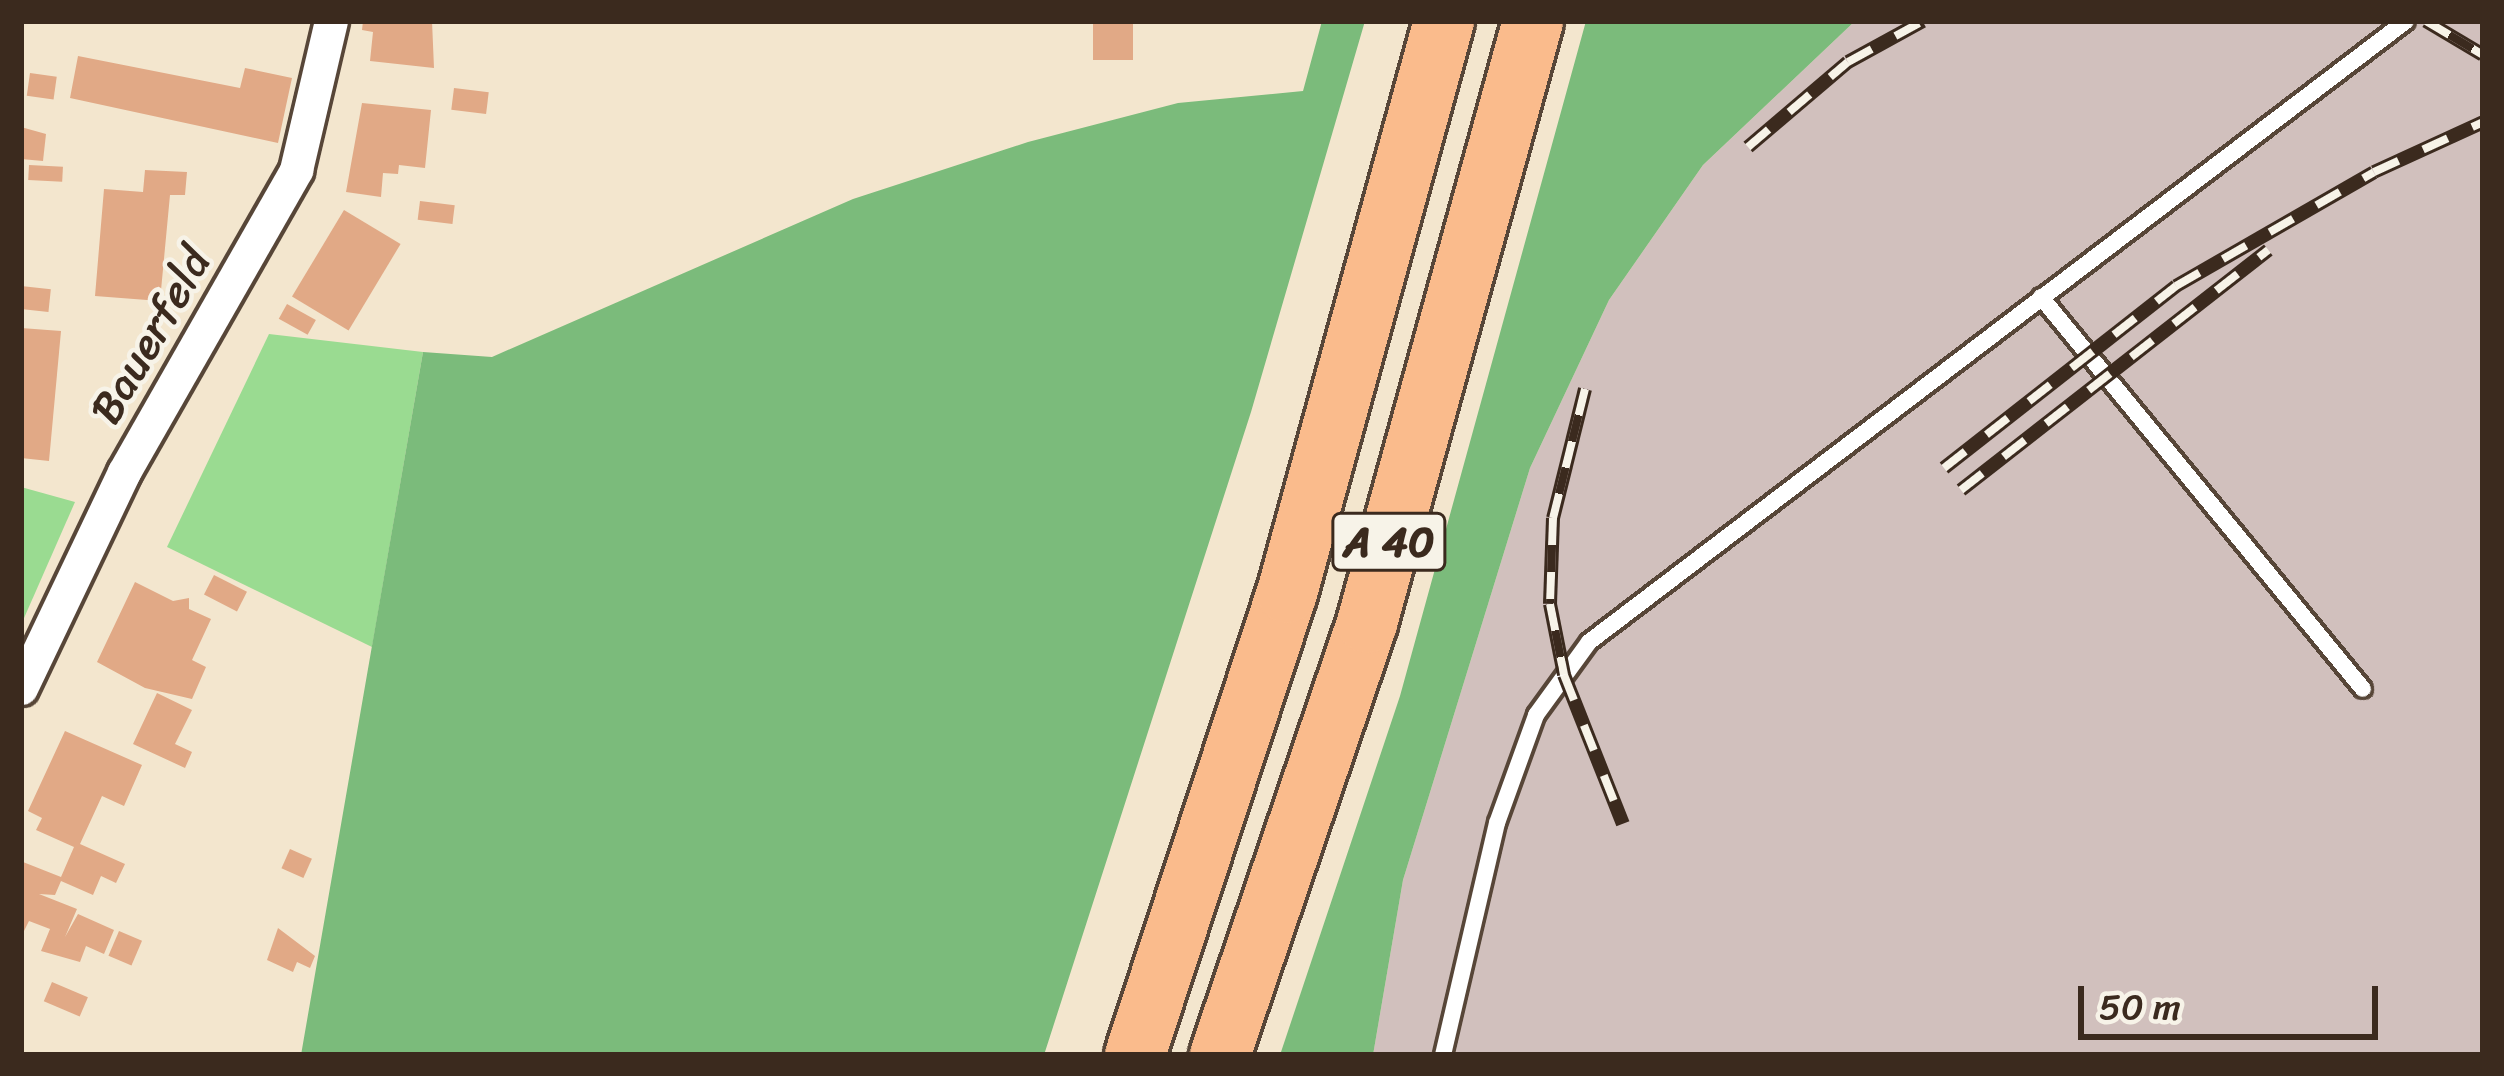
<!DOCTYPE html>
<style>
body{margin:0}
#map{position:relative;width:2504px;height:1076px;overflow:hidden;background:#f3e6ce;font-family:Sriracha,sans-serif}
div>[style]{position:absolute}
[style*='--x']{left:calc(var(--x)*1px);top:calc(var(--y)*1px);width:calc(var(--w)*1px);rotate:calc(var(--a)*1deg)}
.industrial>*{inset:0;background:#d1c0bd}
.green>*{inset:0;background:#9adb91}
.forest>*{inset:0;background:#7bbb7b}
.building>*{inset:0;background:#e1a986;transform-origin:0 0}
.roads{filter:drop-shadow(3px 0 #574638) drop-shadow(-3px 0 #574638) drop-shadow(0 3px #574638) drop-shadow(0 -3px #574638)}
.lane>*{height:16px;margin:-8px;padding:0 8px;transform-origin:8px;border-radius:8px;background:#fff}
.street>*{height:33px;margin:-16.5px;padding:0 16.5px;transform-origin:16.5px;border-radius:16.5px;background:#fff}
.highway>*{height:60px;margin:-30px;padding:0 30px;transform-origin:30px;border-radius:30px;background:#fabb8c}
.rail>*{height:14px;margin-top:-7px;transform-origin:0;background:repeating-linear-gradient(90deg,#f7f3e8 0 27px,#3b2a1e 0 54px);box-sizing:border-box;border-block:3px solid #3b2a1e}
span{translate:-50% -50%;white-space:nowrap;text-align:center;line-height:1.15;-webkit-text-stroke:9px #f7f3e8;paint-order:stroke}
.shield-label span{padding:3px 9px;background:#f7f3e8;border:3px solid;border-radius:9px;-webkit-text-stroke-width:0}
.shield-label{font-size:42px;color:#3b2a1e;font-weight:700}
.street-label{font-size:45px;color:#3b2a1e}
.frame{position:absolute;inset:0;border:24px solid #3b2a1e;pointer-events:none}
.scale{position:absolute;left:2078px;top:986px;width:300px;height:54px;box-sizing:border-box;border:6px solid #3b2a1e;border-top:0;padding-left:15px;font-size:36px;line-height:42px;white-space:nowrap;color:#3b2a1e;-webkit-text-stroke:9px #f7f3e8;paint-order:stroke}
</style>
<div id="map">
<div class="industrial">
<i style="clip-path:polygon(1855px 21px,2483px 21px,2483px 1055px,1373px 1055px,1403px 880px,1530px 468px,1609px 300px,1703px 165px)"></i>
</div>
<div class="green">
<i style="clip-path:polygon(269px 334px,423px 352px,372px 647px,167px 547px)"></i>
<i style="clip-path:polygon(21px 487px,75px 502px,21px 625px)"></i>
</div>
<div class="forest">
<i style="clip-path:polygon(1322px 21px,1365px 21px,1251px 412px,1044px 1055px,301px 1055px,423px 352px,492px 357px,853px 199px,1028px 142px,1178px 103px,1303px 91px)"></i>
<i style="clip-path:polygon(1586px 21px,1855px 21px,1703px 165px,1609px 300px,1530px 468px,1403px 880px,1373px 1055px,1280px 1055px,1400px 696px)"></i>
</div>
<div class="building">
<i style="clip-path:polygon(363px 21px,432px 21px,434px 68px,370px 61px,373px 32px,362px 30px)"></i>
<i style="left:1093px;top:21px;width:40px;height:39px"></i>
<i style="clip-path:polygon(78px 56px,240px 88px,245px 68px,292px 78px,278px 143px,70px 98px)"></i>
<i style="left:30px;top:73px;width:27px;height:23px;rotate:8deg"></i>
<i style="left:454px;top:88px;width:35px;height:22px;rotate:7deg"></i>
<i style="clip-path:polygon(362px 103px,431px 110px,425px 168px,399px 165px,398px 174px,383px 173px,381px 197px,346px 192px)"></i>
<i style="clip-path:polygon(21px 127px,46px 134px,43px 161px,21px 159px)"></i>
<i style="left:29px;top:165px;width:34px;height:15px;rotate:3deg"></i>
<i style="clip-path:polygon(145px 170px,187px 172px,185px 195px,170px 195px,160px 301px,95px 296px,104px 189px,143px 192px)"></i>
<i style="left:420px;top:201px;width:35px;height:19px;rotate:7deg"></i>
<i style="left:344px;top:210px;width:66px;height:101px;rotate:31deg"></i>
<i style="left:21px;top:286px;width:30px;height:23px;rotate:6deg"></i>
<i style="left:287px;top:304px;width:33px;height:17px;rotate:29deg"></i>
<i style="clip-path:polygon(21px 328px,61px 331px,49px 461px,21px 458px)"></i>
<i style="left:214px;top:575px;width:37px;height:22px;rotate:27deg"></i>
<i style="clip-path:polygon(135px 582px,173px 601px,189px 598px,189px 609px,211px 619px,192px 660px,206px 667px,192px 699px,145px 688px,97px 662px)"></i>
<i style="clip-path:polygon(157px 693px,192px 710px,175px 744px,192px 752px,185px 768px,133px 744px)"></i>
<i style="clip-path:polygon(65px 731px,142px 765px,124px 806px,102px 796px,80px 844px,125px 864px,116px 883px,101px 876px,93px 895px,61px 881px,55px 895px,39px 894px,77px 909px,65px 937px,78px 914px,114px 930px,104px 954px,86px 946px,80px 962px,41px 951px,50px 929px,29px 921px,21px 937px,23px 862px,61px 877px,74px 847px,36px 830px,42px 818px,28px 811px)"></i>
<i style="left:290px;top:849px;width:24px;height:21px;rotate:24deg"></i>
<i style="clip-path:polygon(278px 928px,315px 956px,310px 968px,297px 962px,293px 972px,267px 960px)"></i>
<i style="left:119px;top:931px;width:25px;height:27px;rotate:23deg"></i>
<i style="left:52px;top:982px;width:39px;height:21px;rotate:23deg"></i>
</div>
<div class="roads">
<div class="lane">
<i style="--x:2041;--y:297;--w:507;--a:50.6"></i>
<i style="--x:1443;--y:1055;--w:238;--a:-76.9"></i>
<i style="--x:1497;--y:823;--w:115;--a:-70.1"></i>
<i style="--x:1536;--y:715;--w:90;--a:-54"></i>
<i style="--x:1589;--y:642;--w:1026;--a:-37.24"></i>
</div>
<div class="street">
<i style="--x:21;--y:688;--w:239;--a:-64.5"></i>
<i style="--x:124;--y:472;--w:348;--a:-60.3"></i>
<i style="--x:296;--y:170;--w:153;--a:-76.8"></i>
</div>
<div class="highway">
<i style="--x:1135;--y:1055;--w:486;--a:-71.8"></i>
<i style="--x:1287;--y:593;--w:593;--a:-74.65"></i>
<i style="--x:1220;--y:1055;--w:456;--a:-71.2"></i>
<i style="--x:1367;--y:623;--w:624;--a:-74.58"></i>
</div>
</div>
<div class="rail">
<i style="--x:2426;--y:21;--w:66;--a:30.8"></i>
<i style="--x:1748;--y:147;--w:131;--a:-40.4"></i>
<i style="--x:1848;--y:62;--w:85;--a:-28.7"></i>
<i style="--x:1585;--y:389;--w:133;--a:103.9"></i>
<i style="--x:1553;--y:518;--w:86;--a:92"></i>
<i style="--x:1550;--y:604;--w:72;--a:78.8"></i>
<i style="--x:1564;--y:675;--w:160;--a:68.4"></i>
<i style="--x:1944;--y:468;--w:295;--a:-38.1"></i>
<i style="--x:2176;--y:286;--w:228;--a:-29.9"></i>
<i style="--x:2374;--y:172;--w:120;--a:-24.6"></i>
<i style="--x:1961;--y:490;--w:390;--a:-38"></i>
</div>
<div class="shield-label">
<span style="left:1389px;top:542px">A 40</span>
</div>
<div class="street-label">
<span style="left:151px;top:336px;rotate:-60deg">Bauerfeld</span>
</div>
<div class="frame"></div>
<div class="scale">50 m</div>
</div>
